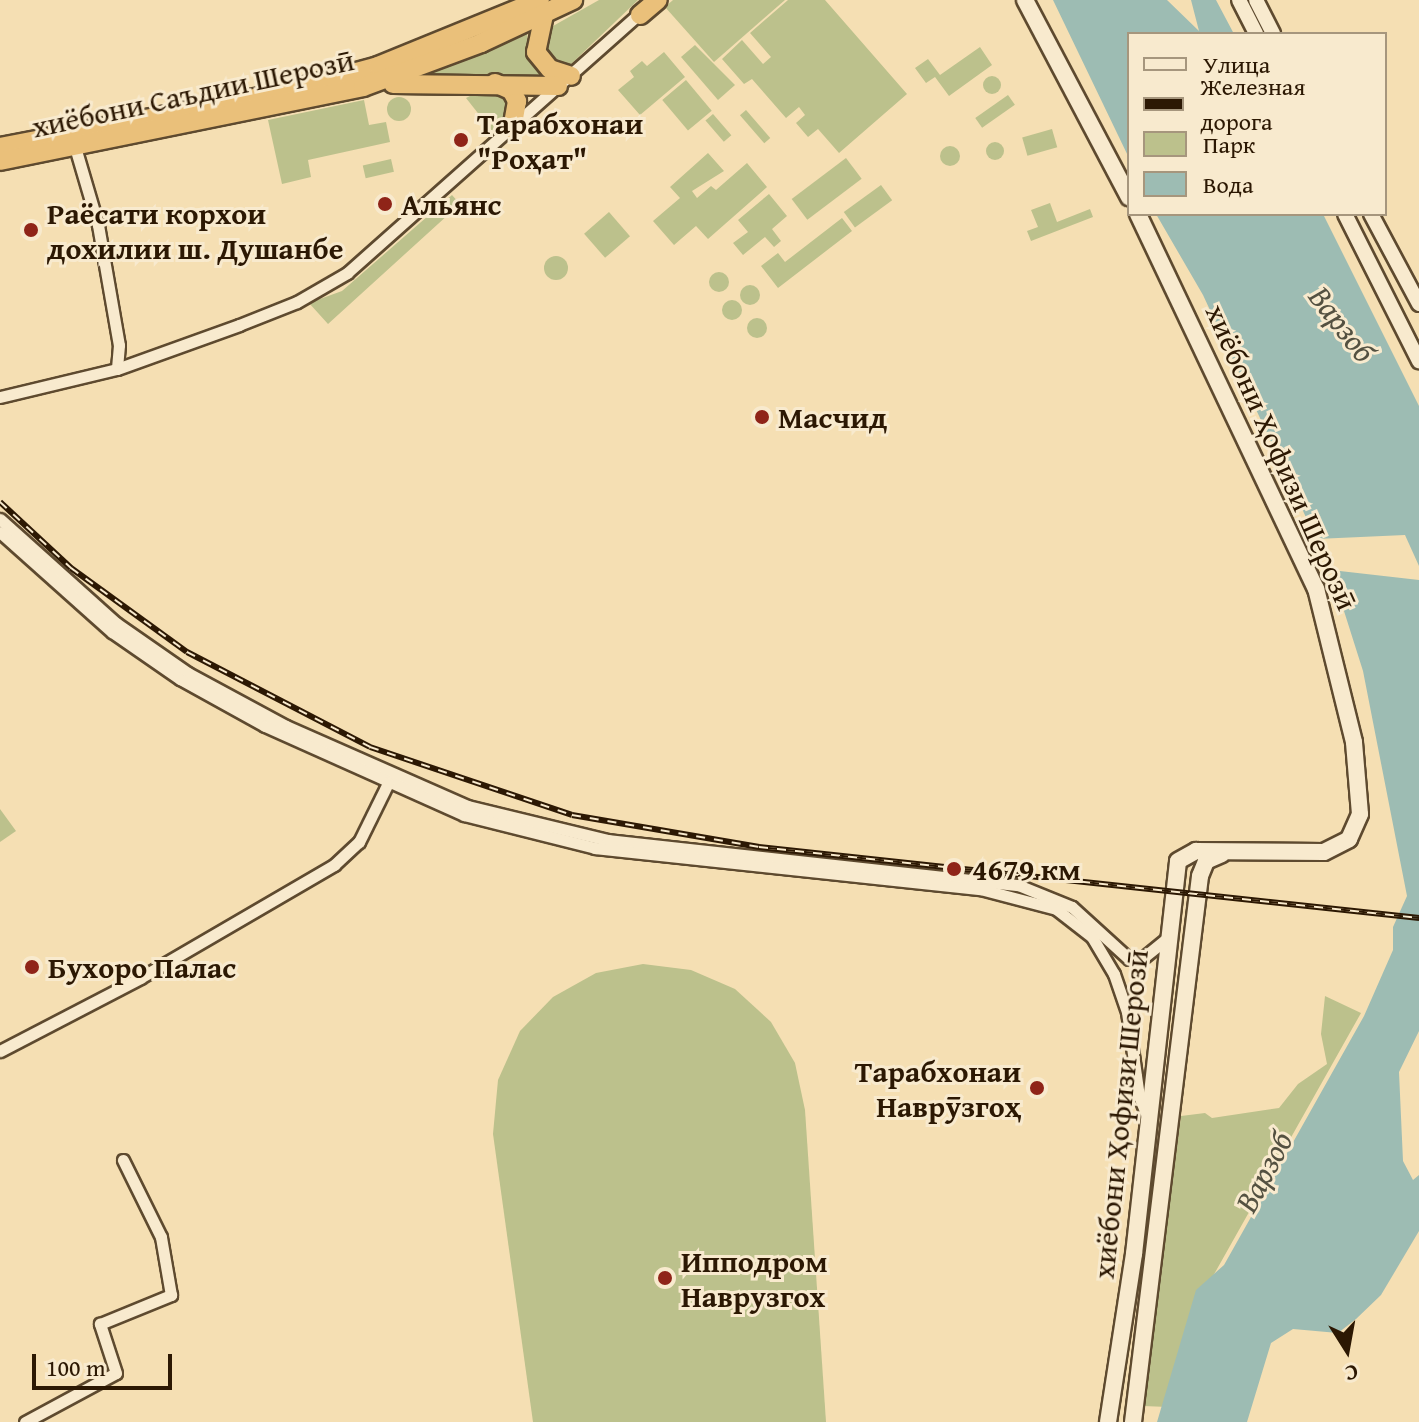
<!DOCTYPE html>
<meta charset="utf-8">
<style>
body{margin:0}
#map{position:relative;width:1419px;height:1422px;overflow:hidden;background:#f5dfb3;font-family:"Gentium Book Plus",serif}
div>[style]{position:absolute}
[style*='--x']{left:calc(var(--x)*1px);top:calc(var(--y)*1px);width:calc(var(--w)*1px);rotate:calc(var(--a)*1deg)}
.green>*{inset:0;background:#bcc18c;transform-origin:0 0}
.round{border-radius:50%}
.water>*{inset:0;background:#9dbcb3}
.roads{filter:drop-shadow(2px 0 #5e4a2f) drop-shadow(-2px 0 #5e4a2f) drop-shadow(0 2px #5e4a2f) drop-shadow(0 -2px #5e4a2f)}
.minor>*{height:11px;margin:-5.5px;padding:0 5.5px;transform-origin:5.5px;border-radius:5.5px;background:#f8eace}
.tertiary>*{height:14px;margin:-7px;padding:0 7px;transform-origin:7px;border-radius:7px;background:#f8eace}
.secondary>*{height:16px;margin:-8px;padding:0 8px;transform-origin:8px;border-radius:8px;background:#f8eace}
.trunk>*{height:18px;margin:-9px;padding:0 9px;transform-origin:9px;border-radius:9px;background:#eac07a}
.rail>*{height:6px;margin-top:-3px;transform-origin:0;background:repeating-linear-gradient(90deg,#f8eace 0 9px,#2c1803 0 18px);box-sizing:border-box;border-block:2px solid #2c1803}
.dots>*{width:22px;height:22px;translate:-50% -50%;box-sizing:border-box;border:4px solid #f8eace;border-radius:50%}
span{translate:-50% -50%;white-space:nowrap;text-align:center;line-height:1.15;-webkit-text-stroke:6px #f8eace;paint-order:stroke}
.street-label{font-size:30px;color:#2c1803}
.poi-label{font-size:30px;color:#2c1803;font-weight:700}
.left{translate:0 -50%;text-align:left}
.right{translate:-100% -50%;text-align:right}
.water-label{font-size:32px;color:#545141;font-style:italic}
.legend{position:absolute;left:1127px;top:32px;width:260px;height:184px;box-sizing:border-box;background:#f8eace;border:2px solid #a6967d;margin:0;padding:10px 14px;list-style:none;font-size:24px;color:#2c1803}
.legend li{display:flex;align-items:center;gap:16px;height:40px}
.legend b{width:40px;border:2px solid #a6967d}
.north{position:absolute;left:1307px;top:1310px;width:80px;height:80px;-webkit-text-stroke:6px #f8eace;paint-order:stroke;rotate:169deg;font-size:22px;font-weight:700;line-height:32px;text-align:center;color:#2c1803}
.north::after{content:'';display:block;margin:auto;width:28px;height:36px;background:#2c1803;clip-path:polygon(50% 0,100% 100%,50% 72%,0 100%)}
.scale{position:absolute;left:32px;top:1354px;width:140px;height:36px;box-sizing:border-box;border:4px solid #2c1803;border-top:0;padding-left:10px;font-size:24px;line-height:28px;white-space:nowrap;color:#2c1803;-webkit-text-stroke:6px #f8eace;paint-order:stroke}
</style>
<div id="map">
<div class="green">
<i style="clip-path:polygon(599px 0,638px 0,568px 67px,545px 58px,546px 30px)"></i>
<i style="clip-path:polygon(673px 0,785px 0,714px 62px,665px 7px)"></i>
<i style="clip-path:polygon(788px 0,825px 0,907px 94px,839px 153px,818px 129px,808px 137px,796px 123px,805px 115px,799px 107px,786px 118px,752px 79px,744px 84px,722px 59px,742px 40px,763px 64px,771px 57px,750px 33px)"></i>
<i style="clip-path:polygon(527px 33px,531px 64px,551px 77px,420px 76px)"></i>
<i style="clip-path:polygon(695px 45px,735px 85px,718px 100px,681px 57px)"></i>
<i style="clip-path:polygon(980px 47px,992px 65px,949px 96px,935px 77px,926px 83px,915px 68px,928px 59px,940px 75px)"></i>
<i style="clip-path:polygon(664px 52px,685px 77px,640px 115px,618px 90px,634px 77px,630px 71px,642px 61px,647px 66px)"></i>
<i class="round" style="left:983px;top:76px;width:18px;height:18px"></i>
<i style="left:686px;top:80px;width:40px;height:31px;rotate:50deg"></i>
<i style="clip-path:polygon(480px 91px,507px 95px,510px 120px,496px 136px,466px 98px)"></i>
<i style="left:1008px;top:95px;width:12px;height:40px;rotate:55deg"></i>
<i class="round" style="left:387px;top:97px;width:24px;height:24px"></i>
<i style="clip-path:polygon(364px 100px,369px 125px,386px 122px,390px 142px,308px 160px,311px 177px,282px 184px,268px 120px)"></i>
<i style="left:746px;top:110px;width:37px;height:8px;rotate:49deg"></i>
<i style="left:713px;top:114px;width:28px;height:10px;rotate:49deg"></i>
<i style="left:1052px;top:129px;width:19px;height:31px;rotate:74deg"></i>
<i class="round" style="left:986px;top:142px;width:18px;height:18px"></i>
<i class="round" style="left:940px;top:146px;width:20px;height:20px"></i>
<i style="clip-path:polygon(708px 153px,724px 171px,692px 191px,697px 198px,711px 186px,716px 190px,747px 163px,767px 187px,708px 239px,696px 226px,674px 245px,653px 221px,680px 198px,670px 187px)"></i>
<i style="left:846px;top:158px;width:26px;height:68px;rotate:53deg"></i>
<i style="left:391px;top:159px;width:13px;height:29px;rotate:77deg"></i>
<i style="left:881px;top:185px;width:19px;height:46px;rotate:54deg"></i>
<i style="clip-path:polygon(769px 194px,787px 216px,772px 229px,781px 241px,774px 247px,765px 237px,743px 255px,733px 243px,748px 232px,738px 220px)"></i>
<i style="clip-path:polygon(452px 195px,460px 204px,328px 324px,309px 303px,342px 291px)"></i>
<i style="clip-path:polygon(1050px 203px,1057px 222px,1090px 209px,1093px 217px,1031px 241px,1027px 231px,1038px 227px,1031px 210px)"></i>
<i style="left:609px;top:212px;width:32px;height:33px;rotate:49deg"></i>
<i style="clip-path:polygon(842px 218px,852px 231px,778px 288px,761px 266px,778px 253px,785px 262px)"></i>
<i class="round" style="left:544px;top:256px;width:24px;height:24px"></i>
<i class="round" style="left:709px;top:272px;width:20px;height:20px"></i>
<i class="round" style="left:740px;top:285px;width:20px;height:20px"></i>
<i class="round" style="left:722px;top:300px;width:20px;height:20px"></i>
<i class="round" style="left:747px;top:318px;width:20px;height:20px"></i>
<i style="clip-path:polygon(0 809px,16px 831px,0 842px)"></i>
<i style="clip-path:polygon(643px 964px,691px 970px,735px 989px,771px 1022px,795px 1063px,805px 1110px,826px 1422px,533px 1422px,493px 1134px,498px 1080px,520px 1031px,553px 997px,596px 973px)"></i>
<i style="clip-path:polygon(1325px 996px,1361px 1013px,1199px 1301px,1168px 1407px,1143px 1406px,1181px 1116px,1205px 1113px,1212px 1118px,1279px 1108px,1298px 1084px,1327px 1064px,1321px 1034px)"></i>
</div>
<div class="water">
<i style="clip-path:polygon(1053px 0,1167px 0,1199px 31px,1191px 0,1216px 0,1234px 34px,1129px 34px,1129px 158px)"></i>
<i style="clip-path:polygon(1156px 214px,1323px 214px,1419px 406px,1419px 566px,1405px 535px,1316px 539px,1203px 295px)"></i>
<i style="clip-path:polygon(1331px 570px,1419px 580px,1419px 1031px,1399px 1072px,1403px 1161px,1413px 1180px,1419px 1175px,1419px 1231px,1381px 1295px,1356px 1319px,1338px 1333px,1293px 1329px,1271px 1343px,1247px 1422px,1157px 1422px,1196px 1290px,1224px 1265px,1364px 1016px,1393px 950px,1393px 927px,1407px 896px,1363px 671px)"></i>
</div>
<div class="roads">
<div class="minor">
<i style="--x:75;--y:147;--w:81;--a:73.6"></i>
<i style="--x:98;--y:225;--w:122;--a:80.1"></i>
<i style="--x:119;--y:345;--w:24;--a:95"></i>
<i style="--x:0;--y:397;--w:120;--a:-13.5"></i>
<i style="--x:117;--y:369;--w:130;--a:-19.8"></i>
<i style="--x:239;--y:325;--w:62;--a:-21.6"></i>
<i style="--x:297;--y:302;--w:58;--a:-30.1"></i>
<i style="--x:347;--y:273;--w:396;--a:-41.6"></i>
<i style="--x:0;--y:519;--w:156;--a:41.9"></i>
<i style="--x:116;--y:623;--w:88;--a:34.8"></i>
<i style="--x:188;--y:673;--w:111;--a:28.4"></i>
<i style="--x:286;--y:726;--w:198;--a:23.8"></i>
<i style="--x:467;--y:806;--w:145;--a:13.6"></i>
<i style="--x:608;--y:840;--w:412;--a:6.3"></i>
<i style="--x:1018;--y:885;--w:58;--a:22.2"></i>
<i style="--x:1072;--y:907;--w:77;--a:42.4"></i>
<i style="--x:1129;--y:959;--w:15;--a:-8"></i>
<i style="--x:1144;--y:957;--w:32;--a:-39"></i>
<i style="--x:0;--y:532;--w:150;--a:41.8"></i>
<i style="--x:112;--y:632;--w:83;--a:34.7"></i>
<i style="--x:180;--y:679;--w:97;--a:28.9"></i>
<i style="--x:265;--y:726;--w:218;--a:24.1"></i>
<i style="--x:464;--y:815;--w:135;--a:14.1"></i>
<i style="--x:595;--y:848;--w:387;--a:6.1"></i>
<i style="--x:980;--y:889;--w:79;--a:14.7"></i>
<i style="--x:1056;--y:909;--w:46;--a:37.9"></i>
<i style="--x:1092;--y:937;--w:43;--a:59.3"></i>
<i style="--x:1114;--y:974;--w:40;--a:71.1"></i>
<i style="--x:1127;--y:1012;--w:85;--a:81.9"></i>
<i style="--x:1139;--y:1096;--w:24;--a:68"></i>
<i style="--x:0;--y:1051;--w:158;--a:-27.5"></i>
<i style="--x:140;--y:978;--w:225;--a:-30.2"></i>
<i style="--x:334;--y:865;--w:34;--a:-43"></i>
<i style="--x:359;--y:842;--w:66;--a:-63.8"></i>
<i style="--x:25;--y:1422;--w:103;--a:-28.3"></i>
<i style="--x:116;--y:1373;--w:52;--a:-108.1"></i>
<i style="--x:100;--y:1324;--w:77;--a:-22.2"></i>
<i style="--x:171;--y:1295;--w:59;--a:-99.8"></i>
<i style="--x:161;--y:1237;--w:86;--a:-116.3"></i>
</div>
<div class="tertiary">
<i style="--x:1239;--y:0;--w:38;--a:63"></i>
<i style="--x:1256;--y:0;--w:38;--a:63"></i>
<i style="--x:1345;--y:214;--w:165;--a:63.3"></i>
<i style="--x:1371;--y:214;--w:102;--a:61.9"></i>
</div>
<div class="secondary">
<i style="--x:1025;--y:0;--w:223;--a:62.2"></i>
<i style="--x:1108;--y:1422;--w:170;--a:-81.2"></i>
<i style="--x:1134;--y:1254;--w:395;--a:-83.6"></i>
<i style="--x:1178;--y:861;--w:21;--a:-29"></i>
<i style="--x:1196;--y:851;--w:128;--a:0.4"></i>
<i style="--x:1324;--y:852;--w:28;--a:-27"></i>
<i style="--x:1349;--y:839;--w:27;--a:-66"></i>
<i style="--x:1360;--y:814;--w:72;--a:-94.8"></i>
<i style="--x:1354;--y:742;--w:158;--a:-103.9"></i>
<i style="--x:1316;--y:589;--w:415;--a:-115.4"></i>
<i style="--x:1133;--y:1422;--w:550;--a:-83"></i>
<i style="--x:1200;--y:876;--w:16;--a:-68"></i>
<i style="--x:1206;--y:861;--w:17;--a:-24"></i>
</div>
<div class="trunk">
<i style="--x:544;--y:15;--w:38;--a:102"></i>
<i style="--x:536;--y:52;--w:22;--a:51"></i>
<i style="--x:550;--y:69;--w:22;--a:18"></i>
<i style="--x:640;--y:15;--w:23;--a:-40"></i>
<i style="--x:495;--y:83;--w:17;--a:24"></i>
<i style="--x:511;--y:90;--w:13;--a:61"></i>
<i style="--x:517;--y:101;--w:28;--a:100"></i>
<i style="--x:393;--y:84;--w:165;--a:0.7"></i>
<i style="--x:0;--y:147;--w:280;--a:-10.9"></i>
<i style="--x:275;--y:94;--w:107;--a:-15.2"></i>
<i style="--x:378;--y:66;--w:175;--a:-22.2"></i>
<i style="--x:0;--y:161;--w:370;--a:-11.5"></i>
<i style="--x:363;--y:87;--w:126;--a:-20.4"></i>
<i style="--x:481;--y:43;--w:102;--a:-25.1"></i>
</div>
</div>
<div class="rail">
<i style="--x:0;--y:502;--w:97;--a:42.9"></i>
<i style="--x:71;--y:568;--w:143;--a:35.9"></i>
<i style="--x:187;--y:652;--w:206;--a:27.4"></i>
<i style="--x:370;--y:747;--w:213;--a:18.6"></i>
<i style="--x:572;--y:815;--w:190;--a:9.7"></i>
<i style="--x:759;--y:847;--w:664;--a:6.14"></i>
</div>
<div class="dots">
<i style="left:461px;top:140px;background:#8f2418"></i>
<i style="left:385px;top:204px;background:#8f2418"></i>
<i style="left:31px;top:230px;background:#8f2418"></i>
<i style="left:762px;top:417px;background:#8f2418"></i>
<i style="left:954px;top:869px;background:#8f2418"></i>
<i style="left:32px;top:967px;background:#8f2418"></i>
<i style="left:1037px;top:1088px;background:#8f2418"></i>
<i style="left:665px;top:1278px;background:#8f2418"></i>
</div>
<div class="street-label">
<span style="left:193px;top:93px;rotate:-12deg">хиёбони Саъдии Шерозӣ</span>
<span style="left:1282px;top:457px;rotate:66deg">хиёбони Ҳофизи Шерозӣ</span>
<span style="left:1120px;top:1114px;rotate:-84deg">хиёбони Ҳофизи Шерозӣ</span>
</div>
<div class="poi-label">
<span class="left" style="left:477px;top:140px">Тарабхонаи<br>"Роҳат"</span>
<span class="left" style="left:401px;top:204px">Альянс</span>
<span class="left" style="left:47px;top:230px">Раёсати корхои<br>дохилии ш. Душанбе</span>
<span class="left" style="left:778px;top:417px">Масчид</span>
<span class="left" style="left:972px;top:869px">4679 км</span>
<span class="left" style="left:48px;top:967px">Бухоро Палас</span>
<span class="right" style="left:1021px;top:1088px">Тарабхонаи<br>Наврӯзгоҳ</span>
<span class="left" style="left:681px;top:1278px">Ипподром<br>Наврузгох</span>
</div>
<div class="water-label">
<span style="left:1342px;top:324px;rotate:52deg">Варзоб</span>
<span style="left:1264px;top:1172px;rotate:-62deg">Варзоб</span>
</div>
<ul class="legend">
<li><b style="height:10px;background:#f8eace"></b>Улица</li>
<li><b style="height:10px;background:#2c1803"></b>Железная дорога</li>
<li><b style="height:22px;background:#bcc18c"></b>Парк</li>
<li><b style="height:22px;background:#9dbcb3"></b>Вода</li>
</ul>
<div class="north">С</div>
<div class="scale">100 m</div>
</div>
